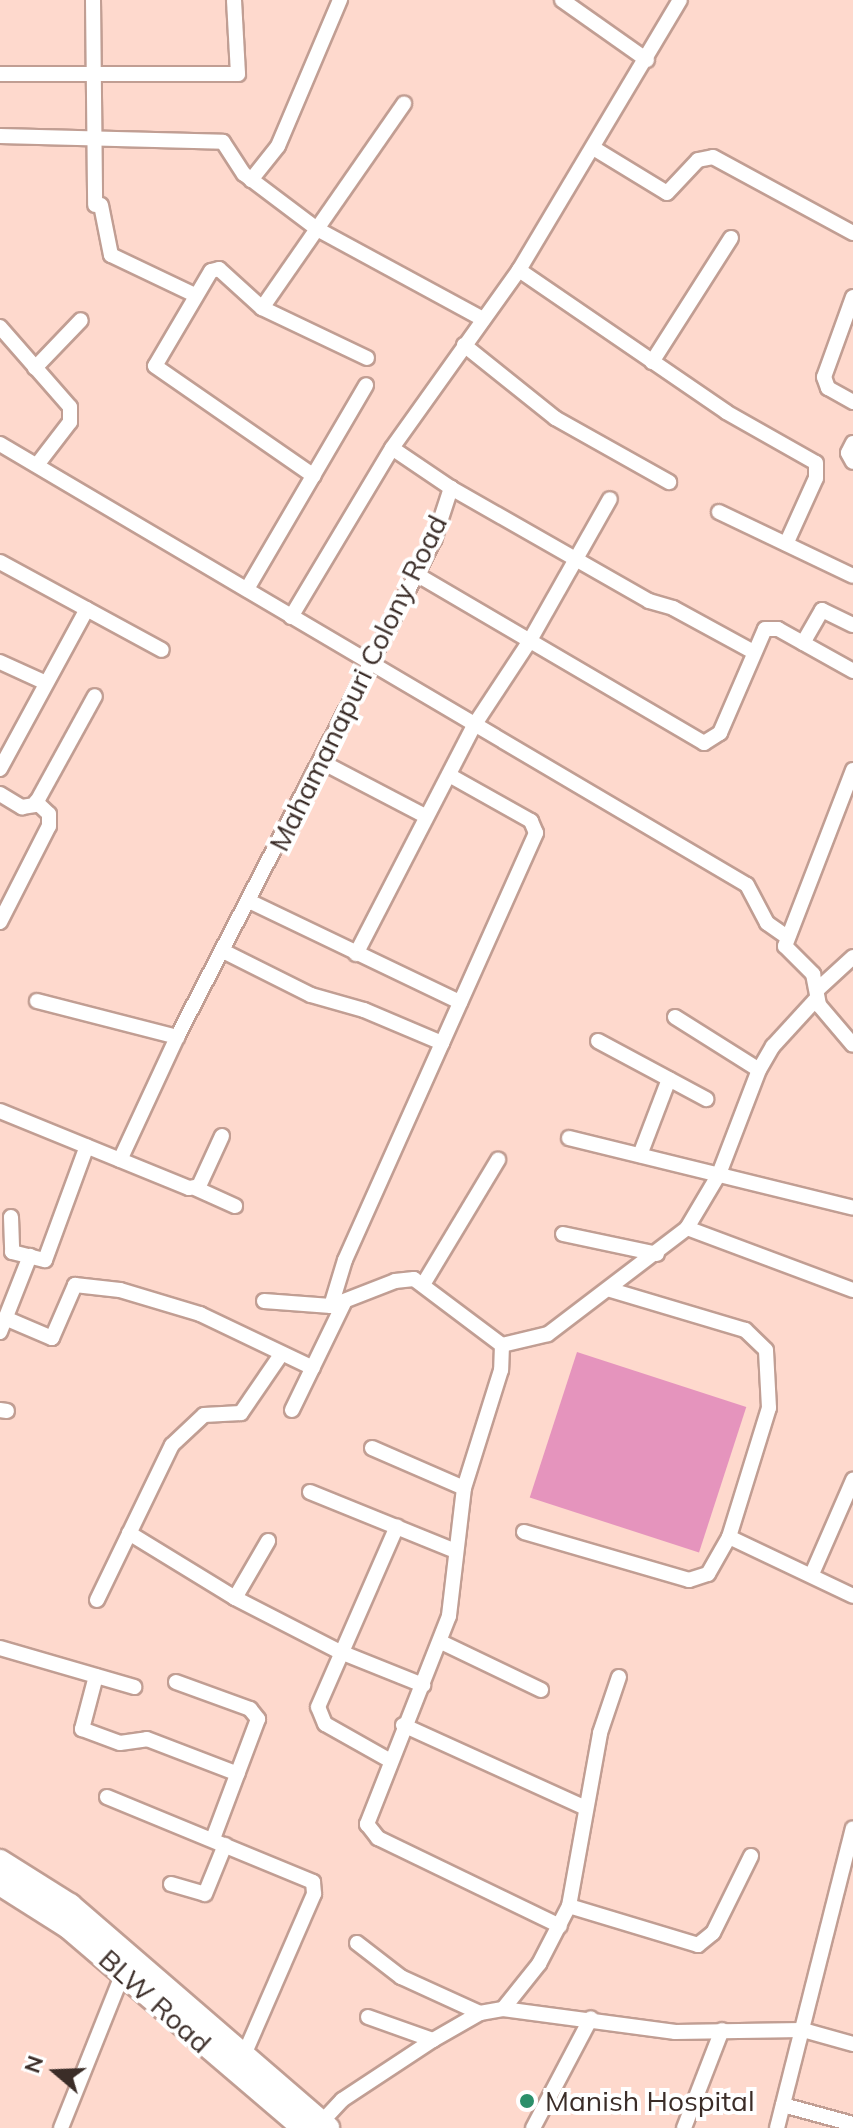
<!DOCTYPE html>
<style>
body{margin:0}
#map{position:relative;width:853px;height:2128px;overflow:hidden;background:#fed9cd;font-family:Mulish,sans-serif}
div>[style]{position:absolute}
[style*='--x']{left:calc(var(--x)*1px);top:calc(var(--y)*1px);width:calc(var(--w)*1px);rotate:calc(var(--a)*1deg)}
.water>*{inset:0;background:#e594bd;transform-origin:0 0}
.roads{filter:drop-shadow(2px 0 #c19e93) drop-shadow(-2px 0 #c19e93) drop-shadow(0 2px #c19e93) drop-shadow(0 -2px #c19e93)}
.minor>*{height:14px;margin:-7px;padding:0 7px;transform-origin:7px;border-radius:7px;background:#fff}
.primary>*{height:22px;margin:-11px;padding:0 11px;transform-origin:11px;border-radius:11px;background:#fff}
.dots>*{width:22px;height:22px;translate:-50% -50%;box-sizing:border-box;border:4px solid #fff;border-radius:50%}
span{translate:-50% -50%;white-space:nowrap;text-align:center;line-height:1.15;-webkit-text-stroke:8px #fff;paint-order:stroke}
.street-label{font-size:28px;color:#3b2d28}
.poi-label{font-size:28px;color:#3b2d28}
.left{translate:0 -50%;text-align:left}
.north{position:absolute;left:16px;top:2032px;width:80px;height:80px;-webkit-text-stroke:6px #fff;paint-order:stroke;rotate:289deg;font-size:22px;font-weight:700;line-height:32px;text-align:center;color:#3b2d28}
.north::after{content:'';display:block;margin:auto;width:28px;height:36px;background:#3b2d28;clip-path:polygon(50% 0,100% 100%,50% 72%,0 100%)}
</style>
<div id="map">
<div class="water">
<i style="left:577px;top:1352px;width:178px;height:153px;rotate:18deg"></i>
</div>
<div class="roads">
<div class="minor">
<i style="--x:93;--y:0;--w:205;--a:89.4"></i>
<i style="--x:562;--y:0;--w:104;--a:35.2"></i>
<i style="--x:0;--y:74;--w:238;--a:0"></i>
<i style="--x:238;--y:74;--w:74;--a:-93.1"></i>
<i style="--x:0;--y:136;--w:223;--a:1.5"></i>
<i style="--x:223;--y:142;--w:38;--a:57"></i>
<i style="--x:244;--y:174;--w:91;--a:37"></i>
<i style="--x:317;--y:229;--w:189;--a:28.5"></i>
<i style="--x:595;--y:149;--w:84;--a:31.4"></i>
<i style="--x:667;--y:193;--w:45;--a:-46.8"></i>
<i style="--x:698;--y:160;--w:15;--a:-11"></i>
<i style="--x:713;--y:157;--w:159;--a:28.5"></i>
<i style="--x:251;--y:180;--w:43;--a:-51.5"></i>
<i style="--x:278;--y:146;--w:159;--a:-67"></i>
<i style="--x:101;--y:205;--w:51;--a:78.7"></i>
<i style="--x:111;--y:255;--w:93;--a:25.5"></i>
<i style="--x:519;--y:270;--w:251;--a:34.4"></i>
<i style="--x:726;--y:412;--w:103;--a:29.5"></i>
<i style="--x:816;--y:463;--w:15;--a:90"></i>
<i style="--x:816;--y:478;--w:72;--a:114.4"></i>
<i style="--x:853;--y:297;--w:85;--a:109.9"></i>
<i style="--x:824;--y:377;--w:12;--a:70"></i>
<i style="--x:828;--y:388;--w:29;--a:29"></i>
<i style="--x:262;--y:308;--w:58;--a:-137.8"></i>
<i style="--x:219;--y:269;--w:8;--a:166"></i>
<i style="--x:211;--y:271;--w:110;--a:120.5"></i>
<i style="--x:155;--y:366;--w:193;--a:34.7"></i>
<i style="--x:0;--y:327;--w:106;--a:48.8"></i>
<i style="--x:70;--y:407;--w:15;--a:90"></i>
<i style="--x:70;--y:422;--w:54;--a:127.5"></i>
<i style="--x:464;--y:345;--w:117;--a:38.7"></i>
<i style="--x:555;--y:418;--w:131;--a:29.3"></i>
<i style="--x:367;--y:358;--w:116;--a:-154.5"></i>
<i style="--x:262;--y:308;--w:249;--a:-55.2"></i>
<i style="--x:652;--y:362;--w:147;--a:-57.5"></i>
<i style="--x:35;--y:368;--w:66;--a:-46.2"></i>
<i style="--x:853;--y:443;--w:11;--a:117"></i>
<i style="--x:848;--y:453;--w:10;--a:61"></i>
<i style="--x:0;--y:444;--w:867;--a:30.56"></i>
<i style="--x:747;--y:885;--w:43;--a:62.2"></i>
<i style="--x:767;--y:923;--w:24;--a:35"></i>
<i style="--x:451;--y:488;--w:228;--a:29.7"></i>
<i style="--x:649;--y:601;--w:25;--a:16"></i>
<i style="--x:673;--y:608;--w:90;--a:28.6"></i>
<i style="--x:719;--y:512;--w:148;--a:25.5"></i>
<i style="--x:0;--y:562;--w:184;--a:28.5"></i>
<i style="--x:416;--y:574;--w:334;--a:30.4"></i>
<i style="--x:704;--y:743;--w:19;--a:-32"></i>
<i style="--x:720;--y:733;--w:113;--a:-66.6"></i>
<i style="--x:765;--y:629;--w:13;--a:0"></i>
<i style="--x:778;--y:629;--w:86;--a:29.2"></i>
<i style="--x:247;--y:589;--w:236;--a:-59.7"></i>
<i style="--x:291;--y:617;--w:197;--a:-59.1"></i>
<i style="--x:803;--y:643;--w:38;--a:-60"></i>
<i style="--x:822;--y:610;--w:34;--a:26"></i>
<i style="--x:0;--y:662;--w:48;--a:24.4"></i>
<i style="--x:320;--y:761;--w:119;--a:27.6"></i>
<i style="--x:0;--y:769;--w:182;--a:-61.5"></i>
<i style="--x:853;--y:770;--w:189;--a:111.1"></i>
<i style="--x:785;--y:946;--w:40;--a:45"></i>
<i style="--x:813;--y:974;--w:32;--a:79"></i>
<i style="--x:819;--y:1005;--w:52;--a:49.6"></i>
<i style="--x:0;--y:794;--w:26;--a:31"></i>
<i style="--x:22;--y:807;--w:13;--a:-9"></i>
<i style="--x:35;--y:805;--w:124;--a:-61.2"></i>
<i style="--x:251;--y:902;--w:232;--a:25.6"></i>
<i style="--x:0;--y:922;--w:108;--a:-63"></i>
<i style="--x:49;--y:826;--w:12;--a:-90"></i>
<i style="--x:49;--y:814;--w:18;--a:-137"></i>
<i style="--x:223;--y:951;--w:98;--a:26.6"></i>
<i style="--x:311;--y:995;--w:55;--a:15.8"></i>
<i style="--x:364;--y:1010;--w:85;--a:22.9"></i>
<i style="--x:356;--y:954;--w:255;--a:-62.7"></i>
<i style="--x:473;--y:727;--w:102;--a:-56.6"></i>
<i style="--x:529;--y:642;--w:164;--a:-60.5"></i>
<i style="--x:817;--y:990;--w:49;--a:-42.5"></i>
<i style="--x:37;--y:1001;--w:145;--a:14.4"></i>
<i style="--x:675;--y:1017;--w:99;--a:32.2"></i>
<i style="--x:598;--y:1041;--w:123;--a:28.2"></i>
<i style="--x:0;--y:1111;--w:204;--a:22.2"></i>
<i style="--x:189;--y:1188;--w:10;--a:-11"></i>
<i style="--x:199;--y:1186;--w:55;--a:-65.3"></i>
<i style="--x:569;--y:1138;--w:292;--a:13.8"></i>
<i style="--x:640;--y:1155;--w:81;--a:-69.1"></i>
<i style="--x:120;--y:1160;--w:136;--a:-65.1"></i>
<i style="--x:177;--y:1037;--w:560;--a:-62.66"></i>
<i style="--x:434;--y:540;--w:55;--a:-71.9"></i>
<i style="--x:451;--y:488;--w:71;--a:-145.9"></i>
<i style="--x:392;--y:448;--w:219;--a:-54.5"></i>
<i style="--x:519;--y:270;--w:314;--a:-59.2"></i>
<i style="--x:195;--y:1188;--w:44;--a:24.2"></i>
<i style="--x:11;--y:1217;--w:35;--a:88"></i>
<i style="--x:12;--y:1252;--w:34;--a:14"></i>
<i style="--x:45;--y:1260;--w:121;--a:-69.8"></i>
<i style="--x:687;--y:1228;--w:177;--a:20.5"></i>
<i style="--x:563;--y:1234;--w:96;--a:12"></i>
<i style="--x:424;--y:1283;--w:144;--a:-59"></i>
<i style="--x:264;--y:1301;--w:67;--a:4.3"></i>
<i style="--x:331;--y:1306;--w:69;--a:-21.3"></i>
<i style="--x:395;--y:1281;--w:19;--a:-6"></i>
<i style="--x:414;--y:1279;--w:110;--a:36.9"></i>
<i style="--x:502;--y:1345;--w:25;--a:92"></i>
<i style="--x:501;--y:1370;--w:124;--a:107.4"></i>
<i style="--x:464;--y:1488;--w:129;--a:96.7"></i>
<i style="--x:449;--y:1616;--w:224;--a:111.5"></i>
<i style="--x:367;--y:1824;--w:18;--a:52"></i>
<i style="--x:378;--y:1838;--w:202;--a:25.8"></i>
<i style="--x:331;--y:1306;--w:48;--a:-73.1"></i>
<i style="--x:345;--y:1260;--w:468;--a:-65.9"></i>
<i style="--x:536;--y:833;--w:13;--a:-113"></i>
<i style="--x:531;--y:821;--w:94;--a:-150.7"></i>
<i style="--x:5;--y:1318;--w:51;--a:23.1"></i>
<i style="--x:52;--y:1338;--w:58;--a:-66.5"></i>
<i style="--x:75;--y:1285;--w:45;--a:6.3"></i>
<i style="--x:120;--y:1290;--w:84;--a:16.7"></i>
<i style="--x:200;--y:1314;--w:125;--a:25.5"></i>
<i style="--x:0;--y:1332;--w:82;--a:-68.5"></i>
<i style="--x:502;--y:1345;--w:47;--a:-13.4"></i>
<i style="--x:548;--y:1334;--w:175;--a:-37.3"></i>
<i style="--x:687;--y:1228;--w:63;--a:-59.3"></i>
<i style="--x:719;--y:1174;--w:111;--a:-69"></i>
<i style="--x:759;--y:1070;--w:28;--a:-60"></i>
<i style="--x:773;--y:1046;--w:65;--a:-47.5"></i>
<i style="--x:0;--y:1410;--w:7;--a:8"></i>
<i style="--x:292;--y:1410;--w:119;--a:-64.1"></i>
<i style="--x:372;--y:1448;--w:100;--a:23.5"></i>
<i style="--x:310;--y:1492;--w:157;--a:22.1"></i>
<i style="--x:524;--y:1532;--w:172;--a:16.2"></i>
<i style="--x:689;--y:1580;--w:20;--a:-18"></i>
<i style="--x:708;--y:1574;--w:43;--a:-60.4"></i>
<i style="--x:729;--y:1537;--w:135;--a:-72.8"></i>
<i style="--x:769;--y:1408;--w:58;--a:-93"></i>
<i style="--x:766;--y:1350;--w:29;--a:-136"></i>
<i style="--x:745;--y:1330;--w:140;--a:-163.4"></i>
<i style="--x:129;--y:1533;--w:124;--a:31.5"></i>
<i style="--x:235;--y:1598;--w:116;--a:27.2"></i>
<i style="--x:338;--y:1651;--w:92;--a:21.8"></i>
<i style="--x:729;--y:1537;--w:137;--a:25.4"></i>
<i style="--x:812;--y:1574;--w:103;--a:-66.4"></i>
<i style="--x:235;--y:1598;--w:66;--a:-59.9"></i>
<i style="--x:97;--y:1600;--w:172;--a:-64.2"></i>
<i style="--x:172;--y:1445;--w:44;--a:-43.2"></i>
<i style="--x:204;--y:1415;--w:37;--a:-3"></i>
<i style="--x:241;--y:1413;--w:69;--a:-55.6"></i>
<i style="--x:441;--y:1642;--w:111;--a:25.6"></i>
<i style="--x:0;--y:1648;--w:140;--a:16.2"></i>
<i style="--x:96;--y:1676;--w:55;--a:104.8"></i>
<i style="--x:82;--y:1729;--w:40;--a:20.2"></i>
<i style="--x:120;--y:1743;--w:27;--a:-8"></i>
<i style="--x:147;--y:1739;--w:97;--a:21"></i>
<i style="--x:176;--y:1682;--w:79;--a:20"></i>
<i style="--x:250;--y:1709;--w:13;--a:51"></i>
<i style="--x:258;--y:1719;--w:128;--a:110.6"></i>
<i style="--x:403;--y:1725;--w:201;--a:24.4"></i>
<i style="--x:389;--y:1760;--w:73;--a:-150.6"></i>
<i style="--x:325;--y:1724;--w:18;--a:-112"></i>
<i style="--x:318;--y:1707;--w:197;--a:-66.4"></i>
<i style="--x:107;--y:1797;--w:223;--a:22.4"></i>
<i style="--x:313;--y:1882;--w:12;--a:85"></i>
<i style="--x:314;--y:1894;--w:183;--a:113.5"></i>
<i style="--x:171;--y:1884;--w:35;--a:16"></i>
<i style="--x:205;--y:1894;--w:53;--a:-67.8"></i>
<i style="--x:569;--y:1906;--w:135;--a:16.8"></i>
<i style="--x:698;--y:1945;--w:19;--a:-39"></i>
<i style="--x:713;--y:1933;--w:86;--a:-63.7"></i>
<i style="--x:357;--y:1943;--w:56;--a:37.7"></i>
<i style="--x:401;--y:1977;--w:87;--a:24.5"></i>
<i style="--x:503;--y:2009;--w:58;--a:-51.3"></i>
<i style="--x:539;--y:1964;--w:65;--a:-62.7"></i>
<i style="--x:569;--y:1906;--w:176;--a:-79.8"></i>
<i style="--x:600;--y:1733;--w:59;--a:-71.3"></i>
<i style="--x:368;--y:2017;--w:69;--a:19.5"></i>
<i style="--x:783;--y:2105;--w:73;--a:15.2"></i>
<i style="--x:61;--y:2128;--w:167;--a:-68.2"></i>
<i style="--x:316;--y:2128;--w:38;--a:-47"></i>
<i style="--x:342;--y:2100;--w:109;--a:-33.4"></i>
<i style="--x:433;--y:2040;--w:54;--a:-29.9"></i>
<i style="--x:480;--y:2013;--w:23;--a:-10"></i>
<i style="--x:503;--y:2009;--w:174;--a:7.6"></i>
<i style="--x:675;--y:2032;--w:128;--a:-0.9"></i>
<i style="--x:803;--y:2030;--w:52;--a:15.6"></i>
<i style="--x:533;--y:2128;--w:124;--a:-62.2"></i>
<i style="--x:684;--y:2128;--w:105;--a:-68.8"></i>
<i style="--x:777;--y:2128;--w:309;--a:-75.8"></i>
</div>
<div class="primary">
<i style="--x:0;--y:1861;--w:83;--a:32.2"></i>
<i style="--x:70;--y:1905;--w:341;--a:40.8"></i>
<i style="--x:0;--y:1884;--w:80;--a:32.3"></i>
<i style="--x:68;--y:1927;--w:309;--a:40.5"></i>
</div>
</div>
<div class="dots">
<i style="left:527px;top:2101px;background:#2b8f6a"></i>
</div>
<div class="street-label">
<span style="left:358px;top:683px;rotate:-64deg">Mahamanapuri Colony Road</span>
<span style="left:155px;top:2001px;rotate:42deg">BLW Road</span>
</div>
<div class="poi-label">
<span class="left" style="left:545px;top:2101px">Manish Hospital</span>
</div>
<div class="north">N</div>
</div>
